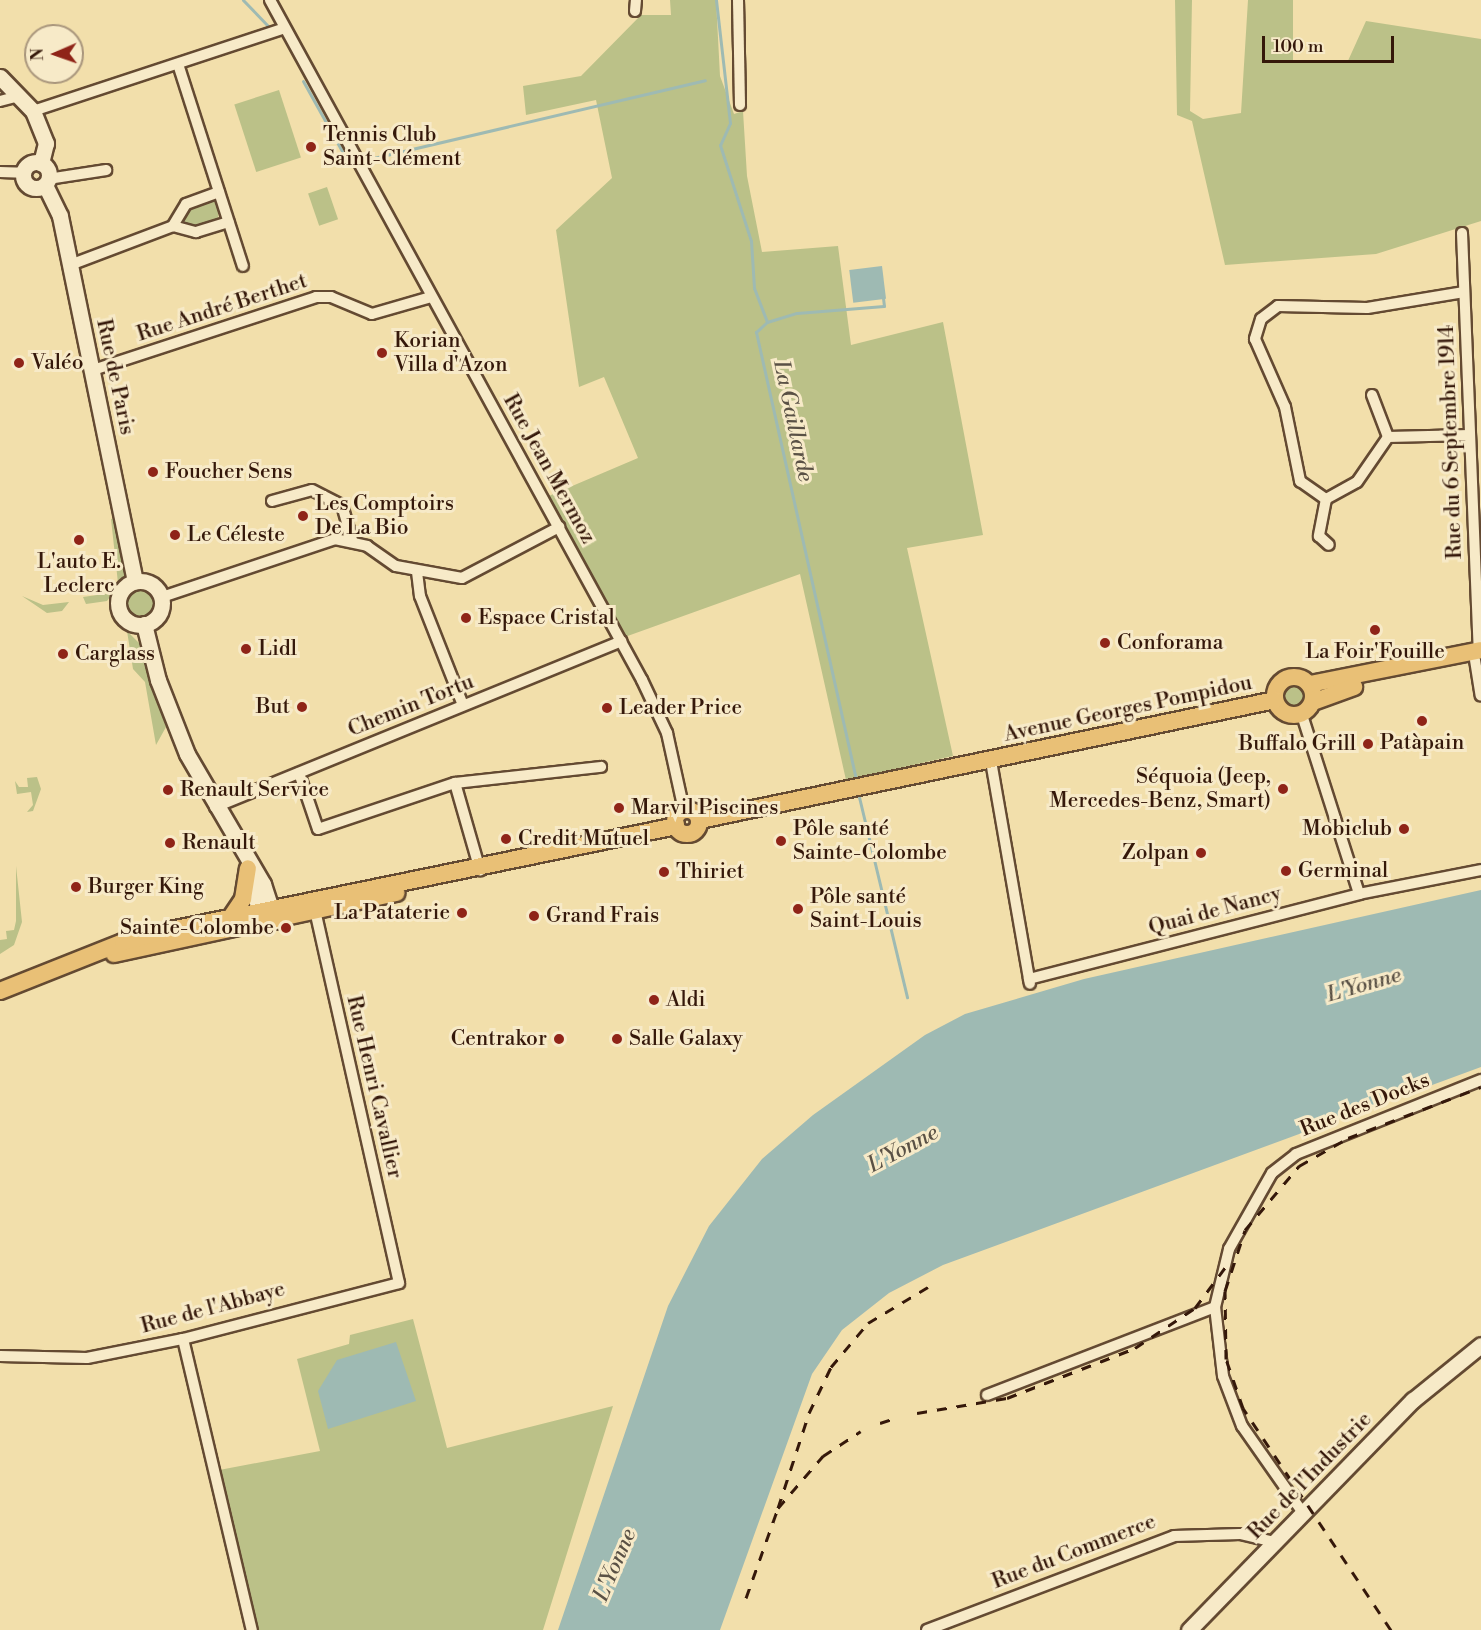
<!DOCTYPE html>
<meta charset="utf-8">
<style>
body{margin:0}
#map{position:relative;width:1481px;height:1630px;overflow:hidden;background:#f2dfab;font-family:"Libre Bodoni",serif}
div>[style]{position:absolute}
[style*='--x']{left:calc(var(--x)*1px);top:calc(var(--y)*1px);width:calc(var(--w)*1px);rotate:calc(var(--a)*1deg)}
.green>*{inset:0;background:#bbc188;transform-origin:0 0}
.round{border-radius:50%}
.water>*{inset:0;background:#9ebab3;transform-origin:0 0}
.stream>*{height:3px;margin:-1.5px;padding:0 1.5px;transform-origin:1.5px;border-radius:1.5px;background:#9ebab3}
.roads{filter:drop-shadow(2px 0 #644a32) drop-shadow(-2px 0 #644a32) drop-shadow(0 2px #644a32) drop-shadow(0 -2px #644a32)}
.street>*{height:10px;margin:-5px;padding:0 5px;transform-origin:5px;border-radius:5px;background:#f7eac8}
.secondary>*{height:15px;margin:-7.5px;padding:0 7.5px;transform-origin:7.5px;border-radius:7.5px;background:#f7eac8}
.secondary>.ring{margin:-7.5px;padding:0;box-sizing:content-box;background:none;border:15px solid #f7eac8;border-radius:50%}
.primary>*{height:16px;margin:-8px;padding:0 8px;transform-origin:8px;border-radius:8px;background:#e9c076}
.primary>.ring{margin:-8px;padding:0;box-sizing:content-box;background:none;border:16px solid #e9c076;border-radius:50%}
.rail>*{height:3px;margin-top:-1.5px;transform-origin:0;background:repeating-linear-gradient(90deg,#35180a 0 10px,transparent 0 20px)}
.dots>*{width:16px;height:16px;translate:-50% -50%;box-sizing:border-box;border:3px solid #f7eac8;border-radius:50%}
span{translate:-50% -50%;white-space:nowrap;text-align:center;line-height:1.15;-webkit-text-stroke:6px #f7eac8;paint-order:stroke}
.poi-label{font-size:21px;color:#35180a}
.left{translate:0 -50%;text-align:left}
.right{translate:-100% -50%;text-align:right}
.street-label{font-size:21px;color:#35180a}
.water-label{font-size:22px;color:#5a5145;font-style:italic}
.north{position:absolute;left:24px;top:24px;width:60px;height:60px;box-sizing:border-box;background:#f7eac8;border:2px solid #a9967c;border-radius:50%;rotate:268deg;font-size:16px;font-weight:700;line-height:24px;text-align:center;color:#35180a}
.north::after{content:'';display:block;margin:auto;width:21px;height:27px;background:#8f2418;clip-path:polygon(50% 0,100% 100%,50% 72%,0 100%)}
.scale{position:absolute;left:1262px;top:36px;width:132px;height:27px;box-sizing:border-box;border:3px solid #35180a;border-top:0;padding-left:8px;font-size:18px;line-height:21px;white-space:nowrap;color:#35180a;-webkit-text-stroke:4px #f7eac8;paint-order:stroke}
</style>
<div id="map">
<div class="green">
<i style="clip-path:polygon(670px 0,716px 0,720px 76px,734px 114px,743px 111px,747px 176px,762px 252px,838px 246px,851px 345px,943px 322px,983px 535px,907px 548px,953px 756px,846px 780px,800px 574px,622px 638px,544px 498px,638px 458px,604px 377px,579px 387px,556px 230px,612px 178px,596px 100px,526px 115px,523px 86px,581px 76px,641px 15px,671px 15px)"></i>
<i style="clip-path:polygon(1175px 0,1192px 0,1190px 111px,1203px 119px,1241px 113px,1248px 0,1293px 0,1293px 63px,1347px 63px,1366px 21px,1481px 39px,1481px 221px,1376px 254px,1225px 265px,1192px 121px,1177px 115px)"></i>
<i style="left:279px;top:90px;width:71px;height:47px;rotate:72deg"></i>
<i style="left:327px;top:187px;width:34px;height:20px;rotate:71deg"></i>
<i style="clip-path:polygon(212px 199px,219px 202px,218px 221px,182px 226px,186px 209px)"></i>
<i style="clip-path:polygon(116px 518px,128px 573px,107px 601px,86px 604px,83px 597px,111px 593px,118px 583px,111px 519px)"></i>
<i class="round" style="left:126px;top:588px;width:28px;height:28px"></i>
<i style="clip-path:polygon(22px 596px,43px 605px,69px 602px,62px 611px,47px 613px)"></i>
<i style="clip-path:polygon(127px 631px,140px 644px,166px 727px,156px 745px,145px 682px,133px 669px)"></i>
<i class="round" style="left:1281px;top:683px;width:26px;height:26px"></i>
<i style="clip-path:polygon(37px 777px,41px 789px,33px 811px,27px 812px,33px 805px,31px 792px,17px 794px,15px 781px,19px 787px,28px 787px,27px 778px)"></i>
<i style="clip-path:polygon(16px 866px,22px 922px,14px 945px,0 954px,0 940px,7px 939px,6px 931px,14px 930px,16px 921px)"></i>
<i style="clip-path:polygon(413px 1319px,447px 1448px,613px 1406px,543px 1630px,250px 1630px,214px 1471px,320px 1451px,297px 1359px,349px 1344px,350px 1335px)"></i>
</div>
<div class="water">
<i style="left:882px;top:266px;width:33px;height:33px;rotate:83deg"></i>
<i style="clip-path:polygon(1481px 890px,1481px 1067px,943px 1265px,889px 1293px,842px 1330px,812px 1374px,720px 1630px,558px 1630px,668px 1306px,709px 1226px,762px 1159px,813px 1115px,925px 1035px,965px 1014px,1084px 979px)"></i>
<i style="clip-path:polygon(396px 1342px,416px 1401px,328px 1429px,318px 1391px,337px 1360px)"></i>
</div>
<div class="stream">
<i style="--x:243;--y:0;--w:35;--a:46"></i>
<i style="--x:716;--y:0;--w:124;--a:83.5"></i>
<i style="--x:730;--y:123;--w:24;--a:114"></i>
<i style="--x:720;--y:145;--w:101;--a:72.1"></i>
<i style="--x:751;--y:241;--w:47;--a:86.3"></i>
<i style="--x:754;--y:288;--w:36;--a:69"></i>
<i style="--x:767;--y:322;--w:15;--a:138"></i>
<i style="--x:756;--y:332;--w:460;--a:77.4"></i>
<i style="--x:303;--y:81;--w:93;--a:60.9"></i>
<i style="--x:365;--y:160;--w:349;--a:-13.2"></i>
<i style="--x:767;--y:322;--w:31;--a:-17"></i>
<i style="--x:797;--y:313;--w:87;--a:-4.6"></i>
<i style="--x:884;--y:306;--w:8;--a:-97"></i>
<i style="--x:859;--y:797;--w:206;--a:76.5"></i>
</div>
<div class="roads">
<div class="street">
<i style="--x:270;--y:0;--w:775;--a:61.32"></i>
<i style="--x:642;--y:680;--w:59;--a:64.7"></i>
<i style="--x:667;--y:733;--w:79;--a:77.6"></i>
<i style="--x:738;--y:0;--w:105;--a:88.9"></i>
<i style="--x:635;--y:11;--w:11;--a:-85"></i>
<i style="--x:178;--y:64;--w:212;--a:72.2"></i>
<i style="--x:0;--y:101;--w:20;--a:-15"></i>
<i style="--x:33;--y:111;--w:263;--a:-18.2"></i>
<i style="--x:0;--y:172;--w:23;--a:2"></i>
<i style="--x:48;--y:179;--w:59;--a:-8.8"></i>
<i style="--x:219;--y:192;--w:35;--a:160"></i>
<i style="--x:186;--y:204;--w:26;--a:121"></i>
<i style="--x:173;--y:226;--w:24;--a:15"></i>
<i style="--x:196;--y:232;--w:34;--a:-17"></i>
<i style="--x:1462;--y:233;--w:417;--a:87.7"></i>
<i style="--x:70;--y:265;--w:110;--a:-20.7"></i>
<i style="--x:1464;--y:292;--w:98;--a:170.6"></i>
<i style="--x:1367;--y:308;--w:89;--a:-178.7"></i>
<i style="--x:1278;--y:306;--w:21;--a:143"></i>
<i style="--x:1261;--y:319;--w:21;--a:107"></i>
<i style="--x:1255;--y:339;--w:74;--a:66.2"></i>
<i style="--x:1285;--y:407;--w:76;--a:78.5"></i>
<i style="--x:1300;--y:481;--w:32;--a:35"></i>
<i style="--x:1326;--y:499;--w:35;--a:-29"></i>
<i style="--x:1357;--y:482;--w:55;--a:-55.4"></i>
<i style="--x:1388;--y:437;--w:82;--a:-1.4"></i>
<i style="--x:93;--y:370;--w:235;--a:-18.1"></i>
<i style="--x:316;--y:297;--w:15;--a:0"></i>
<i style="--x:331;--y:297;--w:44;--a:22.5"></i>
<i style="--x:372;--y:314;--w:61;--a:-16.1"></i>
<i style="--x:1372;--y:395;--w:45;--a:69.1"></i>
<i style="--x:1326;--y:499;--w:38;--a:101"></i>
<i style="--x:1319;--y:536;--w:13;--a:42"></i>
<i style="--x:272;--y:501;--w:41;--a:-15.4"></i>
<i style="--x:312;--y:490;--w:34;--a:27"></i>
<i style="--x:342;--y:505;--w:37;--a:74"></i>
<i style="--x:417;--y:572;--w:24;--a:83"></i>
<i style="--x:420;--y:596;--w:117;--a:68.5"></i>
<i style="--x:162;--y:597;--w:182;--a:-18.5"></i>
<i style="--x:335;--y:539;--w:33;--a:12"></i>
<i style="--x:367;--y:546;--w:35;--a:35"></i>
<i style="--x:396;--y:566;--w:67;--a:10.3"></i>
<i style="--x:462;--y:578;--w:110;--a:-27.7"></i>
<i style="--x:1475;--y:660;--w:36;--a:81"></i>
<i style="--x:1302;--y:715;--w:188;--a:72.3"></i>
<i style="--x:991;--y:761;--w:226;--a:80.1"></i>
<i style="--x:299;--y:773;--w:59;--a:71.3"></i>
<i style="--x:318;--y:829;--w:145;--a:-18.6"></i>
<i style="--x:455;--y:783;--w:147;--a:-6.3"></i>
<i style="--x:455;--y:783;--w:91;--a:74"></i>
<i style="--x:215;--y:807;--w:439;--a:-22.2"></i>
<i style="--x:1029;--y:979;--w:341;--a:-14.4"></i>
<i style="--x:1359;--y:894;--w:124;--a:-11.1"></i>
<i style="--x:183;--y:1339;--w:299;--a:76.7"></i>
<i style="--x:0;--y:1356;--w:87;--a:1.3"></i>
<i style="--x:87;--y:1358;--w:98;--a:-11.2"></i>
<i style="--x:183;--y:1339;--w:223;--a:-14.5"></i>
<i style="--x:399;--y:1283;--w:387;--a:-102.7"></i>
<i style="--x:987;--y:1395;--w:244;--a:-21.1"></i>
<i style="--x:1303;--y:1513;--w:106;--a:-125"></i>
<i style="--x:1242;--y:1426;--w:53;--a:-110.8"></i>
<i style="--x:1223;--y:1376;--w:69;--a:-96.6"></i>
<i style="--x:1215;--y:1307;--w:60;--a:-76.4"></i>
<i style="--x:1229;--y:1249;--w:87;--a:-60.5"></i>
<i style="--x:1272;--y:1173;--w:31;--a:-38"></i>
<i style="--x:1296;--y:1154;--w:199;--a:-21.8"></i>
<i style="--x:927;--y:1630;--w:264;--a:-20.8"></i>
<i style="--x:1174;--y:1536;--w:66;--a:-1.7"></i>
<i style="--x:1240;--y:1534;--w:36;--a:13"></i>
</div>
<div class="secondary">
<i style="--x:0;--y:77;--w:47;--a:45.9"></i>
<i style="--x:33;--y:111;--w:35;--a:68"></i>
<i style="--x:46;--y:143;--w:21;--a:104"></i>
<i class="ring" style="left:23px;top:162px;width:11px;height:11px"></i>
<i style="--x:45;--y:185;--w:34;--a:64"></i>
<i style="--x:60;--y:216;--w:373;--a:78.4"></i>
<i class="ring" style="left:118px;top:581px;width:29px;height:29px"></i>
<i style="--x:144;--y:624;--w:58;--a:76"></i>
<i style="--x:158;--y:680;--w:79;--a:68.6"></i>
<i style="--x:187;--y:754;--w:151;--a:59.7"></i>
<i style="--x:263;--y:884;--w:39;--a:72"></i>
<i style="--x:248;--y:869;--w:54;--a:74.9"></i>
<i style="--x:1189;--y:1630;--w:321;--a:-45.8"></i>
<i style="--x:1413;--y:1400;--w:87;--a:-39"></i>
</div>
<div class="primary">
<i class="ring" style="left:1275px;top:677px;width:22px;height:22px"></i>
<i style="--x:1310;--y:684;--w:174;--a:-11.2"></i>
<i style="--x:1313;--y:702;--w:44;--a:-20.1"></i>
<i class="ring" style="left:675px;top:810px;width:8px;height:8px"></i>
<i style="--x:700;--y:820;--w:587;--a:-11.79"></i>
<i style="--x:231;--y:917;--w:22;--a:-56"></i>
<i style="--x:243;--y:899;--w:31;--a:-81"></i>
<i style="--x:114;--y:954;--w:289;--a:-12.2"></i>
<i style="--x:0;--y:991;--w:132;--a:-21.7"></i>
<i style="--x:123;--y:942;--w:44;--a:-14.3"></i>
<i style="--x:166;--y:931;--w:521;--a:-11.63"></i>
</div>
</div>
<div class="rail">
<i style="--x:917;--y:1413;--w:91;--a:-9.5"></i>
<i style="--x:1007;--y:1398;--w:137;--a:-21.3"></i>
<i style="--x:1135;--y:1348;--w:72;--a:-33.7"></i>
<i style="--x:1195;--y:1308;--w:54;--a:-53.3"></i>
<i style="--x:880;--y:1423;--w:19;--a:-18"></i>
<i style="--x:778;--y:1508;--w:100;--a:-71.9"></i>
<i style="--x:809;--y:1413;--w:51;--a:-64.4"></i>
<i style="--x:831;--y:1367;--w:57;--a:-49.9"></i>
<i style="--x:868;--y:1323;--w:70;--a:-31"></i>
<i style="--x:746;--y:1598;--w:96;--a:-70.4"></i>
<i style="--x:778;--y:1508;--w:69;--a:-49.1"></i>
<i style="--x:823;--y:1456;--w:45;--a:-33.3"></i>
<i style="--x:1391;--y:1630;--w:267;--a:-123.7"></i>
<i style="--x:1243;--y:1408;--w:52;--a:-109.1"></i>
<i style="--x:1226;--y:1359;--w:68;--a:-90.8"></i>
<i style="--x:1225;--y:1291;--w:64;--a:-71.8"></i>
<i style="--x:1245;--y:1230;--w:84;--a:-49.8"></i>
<i style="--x:1299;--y:1166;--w:56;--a:-29.7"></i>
<i style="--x:1348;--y:1138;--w:142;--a:-21"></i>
</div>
<div class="dots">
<i style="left:311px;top:147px;background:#8f2418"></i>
<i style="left:382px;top:353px;background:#8f2418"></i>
<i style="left:19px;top:363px;background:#8f2418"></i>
<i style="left:153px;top:472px;background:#8f2418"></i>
<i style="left:303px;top:516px;background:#8f2418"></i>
<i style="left:175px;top:535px;background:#8f2418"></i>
<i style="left:79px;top:540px;background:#8f2418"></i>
<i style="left:466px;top:618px;background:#8f2418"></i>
<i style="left:1375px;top:630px;background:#8f2418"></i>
<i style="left:1105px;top:643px;background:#8f2418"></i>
<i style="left:246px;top:649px;background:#8f2418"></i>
<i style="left:63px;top:654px;background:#8f2418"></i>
<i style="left:302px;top:707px;background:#8f2418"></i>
<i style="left:607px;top:708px;background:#8f2418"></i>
<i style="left:1422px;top:721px;background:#8f2418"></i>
<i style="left:1368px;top:744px;background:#8f2418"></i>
<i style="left:1283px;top:789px;background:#8f2418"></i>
<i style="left:168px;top:790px;background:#8f2418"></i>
<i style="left:619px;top:808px;background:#8f2418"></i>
<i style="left:1404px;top:829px;background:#8f2418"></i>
<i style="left:506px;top:839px;background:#8f2418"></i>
<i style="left:781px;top:841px;background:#8f2418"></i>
<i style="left:170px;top:843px;background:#8f2418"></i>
<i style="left:1201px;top:853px;background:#8f2418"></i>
<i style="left:1286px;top:871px;background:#8f2418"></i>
<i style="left:664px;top:872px;background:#8f2418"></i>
<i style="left:76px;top:887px;background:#8f2418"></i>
<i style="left:798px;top:909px;background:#8f2418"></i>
<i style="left:462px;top:913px;background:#8f2418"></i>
<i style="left:534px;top:916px;background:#8f2418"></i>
<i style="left:286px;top:928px;background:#8f2418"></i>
<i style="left:654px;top:1000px;background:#8f2418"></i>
<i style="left:559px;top:1039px;background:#8f2418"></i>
<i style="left:617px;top:1039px;background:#8f2418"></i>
</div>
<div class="poi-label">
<span class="left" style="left:323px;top:147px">Tennis Club<br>Saint-Clément</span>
<span class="left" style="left:394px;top:353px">Korian<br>Villa d'Azon</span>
<span class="left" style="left:31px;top:363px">Valéo</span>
<span class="left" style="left:165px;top:472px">Foucher Sens</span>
<span class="left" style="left:315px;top:516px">Les Comptoirs<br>De La Bio</span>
<span class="left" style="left:187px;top:535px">Le Céleste</span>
<span style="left:79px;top:574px">L'auto E.<br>Leclerc</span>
<span class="left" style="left:478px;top:618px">Espace Cristal</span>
<span class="left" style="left:1117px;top:643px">Conforama</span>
<span class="left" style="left:258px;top:649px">Lidl</span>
<span style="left:1375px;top:652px">La Foir'Fouille</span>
<span class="left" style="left:75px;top:654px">Carglass</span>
<span class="right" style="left:290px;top:707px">But</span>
<span class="left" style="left:619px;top:708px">Leader Price</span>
<span style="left:1422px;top:743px">Patàpain</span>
<span class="right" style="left:1356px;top:744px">Buffalo Grill</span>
<span class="right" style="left:1271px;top:789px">Séquoia (Jeep,<br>Mercedes-Benz, Smart)</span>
<span class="left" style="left:180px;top:790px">Renault Service</span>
<span class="left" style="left:631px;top:808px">Marvil Piscines</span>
<span class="left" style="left:793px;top:841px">Pôle santé<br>Sainte-Colombe</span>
<span class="right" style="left:1392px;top:829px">Mobiclub</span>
<span class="left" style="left:518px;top:839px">Credit Mutuel</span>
<span class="left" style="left:182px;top:843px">Renault</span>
<span class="right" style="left:1189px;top:853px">Zolpan</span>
<span class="left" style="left:1298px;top:871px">Germinal</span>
<span class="left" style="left:676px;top:872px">Thiriet</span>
<span class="left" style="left:88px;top:887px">Burger King</span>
<span class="left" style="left:810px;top:909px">Pôle santé<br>Saint-Louis</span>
<span class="right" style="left:450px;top:913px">La Pataterie</span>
<span class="left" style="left:546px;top:916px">Grand Frais</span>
<span class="right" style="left:274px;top:928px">Sainte-Colombe</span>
<span class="left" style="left:666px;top:1000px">Aldi</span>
<span class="right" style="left:547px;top:1039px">Centrakor</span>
<span class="left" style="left:629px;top:1039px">Salle Galaxy</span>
</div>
<div class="street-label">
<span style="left:222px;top:308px;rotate:-18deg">Rue André Berthet</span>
<span style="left:115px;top:377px;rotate:78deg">Rue de Paris</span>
<span style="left:1451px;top:442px;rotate:-92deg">Rue du 6 Septembre 1914</span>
<span style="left:549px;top:469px;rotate:61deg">Rue Jean Mermoz</span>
<span style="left:411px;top:706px;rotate:-22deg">Chemin Tortu</span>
<span style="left:1128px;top:709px;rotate:-12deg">Avenue Georges Pompidou</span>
<span style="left:1215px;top:911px;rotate:-15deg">Quai de Nancy</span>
<span style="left:374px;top:1087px;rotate:77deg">Rue Henri Cavallier</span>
<span style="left:1365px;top:1105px;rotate:-22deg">Rue des Docks</span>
<span style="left:213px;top:1308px;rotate:-15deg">Rue de l'Abbaye</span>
<span style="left:1310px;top:1476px;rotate:-46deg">Rue de l'Industrie</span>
<span style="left:1074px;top:1552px;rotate:-21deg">Rue du Commerce</span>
</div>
<div class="water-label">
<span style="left:793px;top:421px;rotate:78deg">La Gaillarde</span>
<span style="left:1364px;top:985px;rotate:-16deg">L'Yonne</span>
<span style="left:903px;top:1149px;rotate:-28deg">L'Yonne</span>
<span style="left:615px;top:1565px;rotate:-67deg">L'Yonne</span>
</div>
<div class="north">N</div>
<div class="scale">100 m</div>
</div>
